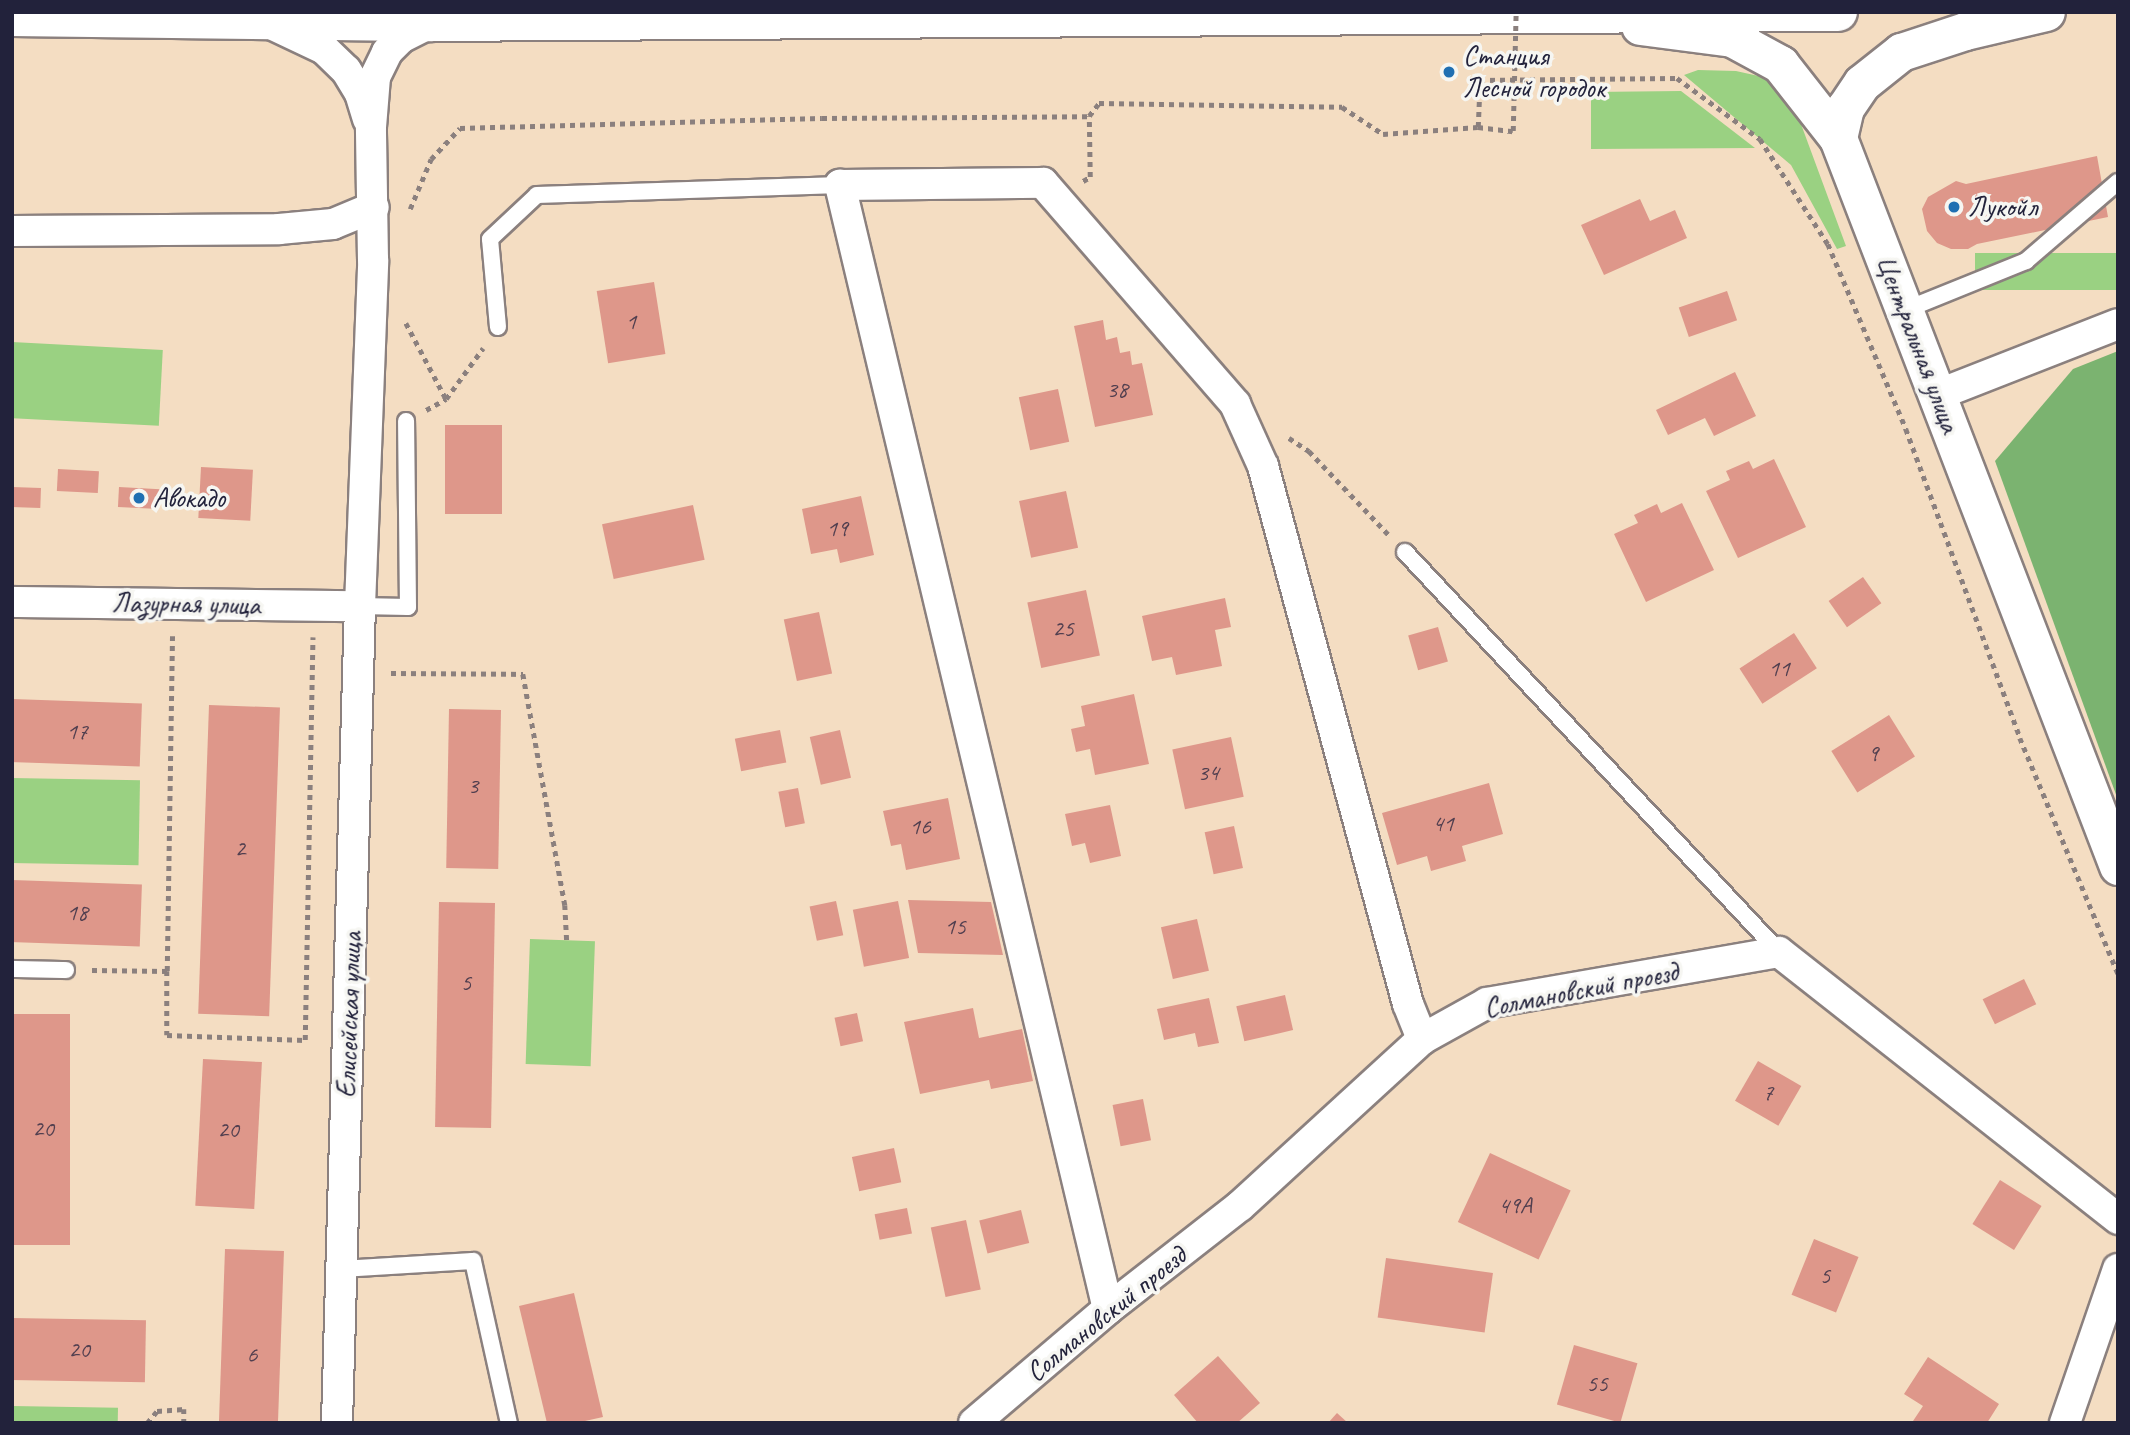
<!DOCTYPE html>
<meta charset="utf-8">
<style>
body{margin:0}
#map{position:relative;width:2130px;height:1435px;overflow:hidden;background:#f4ddc2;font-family:Caveat,sans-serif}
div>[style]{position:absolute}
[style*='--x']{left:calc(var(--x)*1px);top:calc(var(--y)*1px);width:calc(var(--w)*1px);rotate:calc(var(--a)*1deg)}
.green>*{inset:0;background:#9ad182;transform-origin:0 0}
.forest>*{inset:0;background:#7bb370}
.building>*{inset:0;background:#de978a;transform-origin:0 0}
.path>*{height:4.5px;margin-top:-2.25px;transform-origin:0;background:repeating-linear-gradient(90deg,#8b807e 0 5px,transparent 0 10px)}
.roads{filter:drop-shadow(2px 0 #8b807e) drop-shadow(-2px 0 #8b807e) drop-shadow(0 2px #8b807e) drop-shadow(0 -2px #8b807e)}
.service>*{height:16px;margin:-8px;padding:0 8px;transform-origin:8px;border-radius:8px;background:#fff}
.minor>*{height:30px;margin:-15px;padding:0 15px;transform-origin:15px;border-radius:15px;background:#fff}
.tertiary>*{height:37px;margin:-18.5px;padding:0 18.5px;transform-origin:18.5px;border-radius:18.5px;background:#fff}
.trunk>*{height:38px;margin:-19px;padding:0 19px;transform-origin:19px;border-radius:19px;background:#fff}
.path-bridge>*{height:4.5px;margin-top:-2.25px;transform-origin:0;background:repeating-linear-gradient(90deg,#8b807e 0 5px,transparent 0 10px)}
.dots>*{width:19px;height:19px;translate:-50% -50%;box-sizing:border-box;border:4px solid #f6f6f2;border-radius:50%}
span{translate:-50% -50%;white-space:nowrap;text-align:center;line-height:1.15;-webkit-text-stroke:7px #f6f6f2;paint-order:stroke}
.number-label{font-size:24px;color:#513f4f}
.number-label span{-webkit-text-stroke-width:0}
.poi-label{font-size:28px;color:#22223b}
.left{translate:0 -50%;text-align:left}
.street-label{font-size:28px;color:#22223b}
.frame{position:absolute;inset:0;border:14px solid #22223b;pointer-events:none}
</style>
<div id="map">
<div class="green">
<i style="clip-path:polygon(1698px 70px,1736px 71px,1763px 77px,1785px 94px,1798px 116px,1846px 246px,1837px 249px,1791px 165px,1684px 75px)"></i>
<i style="clip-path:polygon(1681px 91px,1755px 148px,1591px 149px,1591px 92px)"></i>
<i style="left:2118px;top:253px;width:37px;height:143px;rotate:90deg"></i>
<i style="left:12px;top:342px;width:151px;height:76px;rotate:3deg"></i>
<i style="left:12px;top:778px;width:128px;height:85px;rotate:1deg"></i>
<i style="left:530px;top:939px;width:65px;height:125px;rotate:2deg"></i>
<i style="left:12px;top:1406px;width:106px;height:17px;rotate:1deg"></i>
</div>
<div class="forest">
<i style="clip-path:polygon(2118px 351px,2118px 800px,1995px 461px,2073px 369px)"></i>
</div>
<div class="building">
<i style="clip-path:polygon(2097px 156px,2108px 217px,1977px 244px,1968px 249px,1951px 249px,1937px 243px,1927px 231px,1922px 209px,1928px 197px,1956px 181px,1966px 184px)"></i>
<i style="clip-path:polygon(1640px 199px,1650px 221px,1675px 210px,1687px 238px,1604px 275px,1581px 225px)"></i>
<i style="left:654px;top:282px;width:73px;height:58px;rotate:81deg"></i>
<i style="left:1727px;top:291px;width:31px;height:51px;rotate:71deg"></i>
<i style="clip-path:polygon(1103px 320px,1106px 340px,1117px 337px,1120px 353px,1130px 351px,1132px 365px,1142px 363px,1153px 415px,1095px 427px,1074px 326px)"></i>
<i style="clip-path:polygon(1735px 372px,1756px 416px,1714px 436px,1705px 418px,1668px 435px,1656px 410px)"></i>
<i style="left:1058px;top:389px;width:54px;height:40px;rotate:78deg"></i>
<i style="left:445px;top:425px;width:57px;height:89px"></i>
<i style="clip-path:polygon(1774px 459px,1806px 527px,1738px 558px,1706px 491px,1730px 480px,1726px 471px,1749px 461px,1753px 469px)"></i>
<i style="left:201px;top:467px;width:52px;height:51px;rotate:3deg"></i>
<i style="left:58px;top:469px;width:41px;height:22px;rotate:3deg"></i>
<i style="left:12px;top:487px;width:29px;height:20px;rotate:2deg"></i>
<i style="left:119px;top:487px;width:41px;height:20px;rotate:3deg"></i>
<i style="left:1066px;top:491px;width:58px;height:48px;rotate:78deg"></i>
<i style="clip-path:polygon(861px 496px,874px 555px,840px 563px,837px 549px,811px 554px,802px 509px)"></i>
<i style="clip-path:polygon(1682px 503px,1714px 570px,1646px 602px,1614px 534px,1638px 523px,1634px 515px,1657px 504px,1661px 513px)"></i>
<i style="left:693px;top:505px;width:56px;height:93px;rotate:78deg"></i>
<i style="left:1863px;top:577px;width:32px;height:42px;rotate:55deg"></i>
<i style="left:1086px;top:590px;width:67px;height:60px;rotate:78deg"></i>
<i style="clip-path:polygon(1225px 598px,1231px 627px,1215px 630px,1222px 666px,1176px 675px,1172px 657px,1152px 661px,1142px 616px)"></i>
<i style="left:819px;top:612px;width:63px;height:36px;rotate:78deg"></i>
<i style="left:1438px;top:627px;width:36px;height:31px;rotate:74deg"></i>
<i style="left:1794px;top:633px;width:42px;height:65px;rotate:57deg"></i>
<i style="clip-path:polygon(1134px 694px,1149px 764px,1095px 775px,1090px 749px,1076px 752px,1071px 729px,1085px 726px,1081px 706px)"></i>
<i style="left:12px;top:699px;width:130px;height:63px;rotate:2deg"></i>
<i style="left:209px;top:705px;width:71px;height:309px;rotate:2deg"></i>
<i style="left:449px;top:709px;width:52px;height:159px;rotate:1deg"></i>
<i style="left:1889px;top:715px;width:49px;height:68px;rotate:58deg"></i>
<i style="left:780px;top:730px;width:33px;height:46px;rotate:79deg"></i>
<i style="left:840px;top:730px;width:49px;height:31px;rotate:77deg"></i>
<i style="left:1231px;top:737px;width:61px;height:60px;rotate:78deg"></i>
<i style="clip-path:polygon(1489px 783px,1503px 834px,1462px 846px,1466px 861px,1431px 871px,1427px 856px,1397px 865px,1382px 813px)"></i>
<i style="left:798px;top:788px;width:36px;height:20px;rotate:79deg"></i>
<i style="clip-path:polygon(948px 798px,960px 859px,906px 870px,901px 844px,891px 846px,883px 811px)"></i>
<i style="clip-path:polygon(1110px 805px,1121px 856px,1090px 863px,1085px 843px,1072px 846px,1065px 814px)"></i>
<i style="left:1234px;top:826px;width:43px;height:30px;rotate:78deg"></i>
<i style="left:12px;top:880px;width:130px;height:62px;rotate:2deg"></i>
<i style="clip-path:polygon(908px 900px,991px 902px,1003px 955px,918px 953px)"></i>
<i style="left:836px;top:901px;width:35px;height:27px;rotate:78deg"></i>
<i style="left:898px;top:901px;width:58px;height:46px;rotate:79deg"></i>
<i style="left:439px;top:902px;width:56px;height:225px;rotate:1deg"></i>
<i style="left:1197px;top:919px;width:53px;height:37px;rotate:77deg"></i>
<i style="left:2024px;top:979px;width:28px;height:46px;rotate:64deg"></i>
<i style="left:1285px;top:995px;width:36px;height:50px;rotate:77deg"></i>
<i style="clip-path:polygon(1209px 998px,1219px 1043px,1198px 1047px,1195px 1033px,1164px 1040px,1157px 1009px)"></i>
<i style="clip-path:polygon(973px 1008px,979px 1038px,1022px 1029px,1033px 1081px,991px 1089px,989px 1080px,920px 1094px,904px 1022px)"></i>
<i style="left:857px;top:1013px;width:29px;height:23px;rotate:78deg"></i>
<i style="left:14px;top:1014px;width:56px;height:231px"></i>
<i style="left:203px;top:1059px;width:59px;height:147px;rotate:3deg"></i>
<i style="left:1758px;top:1061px;width:50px;height:46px;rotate:30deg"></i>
<i style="left:1143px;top:1099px;width:42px;height:31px;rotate:79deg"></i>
<i style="left:894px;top:1148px;width:35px;height:43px;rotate:78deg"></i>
<i style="left:1490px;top:1153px;width:89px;height:76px;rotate:25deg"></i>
<i style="left:2000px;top:1180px;width:49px;height:52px;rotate:32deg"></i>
<i style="left:907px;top:1208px;width:26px;height:33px;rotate:79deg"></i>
<i style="left:1021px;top:1210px;width:34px;height:43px;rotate:76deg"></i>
<i style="left:966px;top:1220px;width:71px;height:36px;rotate:78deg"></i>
<i style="left:1814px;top:1239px;width:48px;height:60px;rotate:22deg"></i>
<i style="left:225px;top:1249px;width:59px;height:174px;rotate:2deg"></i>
<i style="left:1386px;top:1258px;width:108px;height:60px;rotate:8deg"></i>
<i style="clip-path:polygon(574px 1293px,603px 1417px,576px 1423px,547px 1423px,519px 1306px)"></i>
<i style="left:12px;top:1318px;width:134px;height:62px;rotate:1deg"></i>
<i style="left:1574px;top:1345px;width:66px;height:62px;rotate:16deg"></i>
<i style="clip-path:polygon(1218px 1356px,1260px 1403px,1237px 1423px,1198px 1423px,1174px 1395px)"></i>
<i style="clip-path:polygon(1928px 1357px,1999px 1404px,1987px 1423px,1913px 1421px,1923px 1406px,1904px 1394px)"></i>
<i style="clip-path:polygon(1337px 1413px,1348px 1423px,1328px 1423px)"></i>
</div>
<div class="path">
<i style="--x:1478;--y:127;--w:47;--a:-87.6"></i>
<i style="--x:1480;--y:80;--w:197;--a:-0.6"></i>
<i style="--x:1677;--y:78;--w:103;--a:36.3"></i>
<i style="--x:1760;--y:139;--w:125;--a:57.1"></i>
<i style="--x:1828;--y:244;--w:201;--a:67.1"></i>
<i style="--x:1906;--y:429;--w:329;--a:69.7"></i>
<i style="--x:2020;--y:738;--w:255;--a:67.4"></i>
<i style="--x:1083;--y:181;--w:8;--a:-30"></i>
<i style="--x:1090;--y:177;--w:61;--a:-90.9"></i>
<i style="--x:410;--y:209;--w:54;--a:-67.2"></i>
<i style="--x:431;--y:159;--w:42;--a:-46.9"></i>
<i style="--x:460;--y:128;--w:362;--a:-1.6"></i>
<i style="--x:822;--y:118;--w:267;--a:-0.4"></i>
<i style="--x:1089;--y:116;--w:16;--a:-52"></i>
<i style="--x:1099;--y:103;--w:243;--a:0.9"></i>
<i style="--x:1342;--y:107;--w:49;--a:33.4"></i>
<i style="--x:1383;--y:134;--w:95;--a:-4.2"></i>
<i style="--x:1478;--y:127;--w:35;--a:7"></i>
<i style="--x:406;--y:323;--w:86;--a:62.2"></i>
<i style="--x:426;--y:410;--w:23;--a:-29"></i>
<i style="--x:446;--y:399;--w:63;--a:-54"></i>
<i style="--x:1289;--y:438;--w:24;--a:33"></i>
<i style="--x:1309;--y:451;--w:115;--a:46.4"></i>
<i style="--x:391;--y:673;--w:132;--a:0.4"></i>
<i style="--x:523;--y:674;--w:235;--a:79.7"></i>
<i style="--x:565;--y:905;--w:35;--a:87"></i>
<i style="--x:92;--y:970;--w:75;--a:0.8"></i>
<i style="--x:167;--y:971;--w:335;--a:-89.1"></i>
<i style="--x:167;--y:971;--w:64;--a:90"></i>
<i style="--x:167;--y:1035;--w:138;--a:2.1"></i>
<i style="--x:305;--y:1040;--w:403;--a:-88.9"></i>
<i style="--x:147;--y:1423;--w:16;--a:-50"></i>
<i style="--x:157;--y:1411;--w:27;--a:-4"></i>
<i style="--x:184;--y:1409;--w:14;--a:90"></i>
</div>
<div class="roads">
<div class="service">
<i style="--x:1905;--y:310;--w:131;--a:-22"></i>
<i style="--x:2026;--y:261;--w:121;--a:-40.7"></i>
<i style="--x:498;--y:327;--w:88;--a:-95.2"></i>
<i style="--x:490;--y:239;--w:64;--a:-43.1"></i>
<i style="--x:537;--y:195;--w:303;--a:-1.9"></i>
<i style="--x:1405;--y:552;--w:548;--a:46.92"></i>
<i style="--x:360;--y:606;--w:48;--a:1.2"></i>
<i style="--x:408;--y:607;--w:186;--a:-90.6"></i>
<i style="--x:12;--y:969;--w:54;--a:1.1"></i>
<i style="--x:341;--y:1269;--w:132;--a:-3.5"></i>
<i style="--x:473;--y:1261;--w:166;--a:77.5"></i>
</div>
<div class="minor">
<i style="--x:271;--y:24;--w:59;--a:25.3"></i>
<i style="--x:324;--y:49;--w:30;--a:44"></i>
<i style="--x:346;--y:70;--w:27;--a:59"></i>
<i style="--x:360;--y:93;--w:27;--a:73"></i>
<i style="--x:12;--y:231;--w:267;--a:-0.4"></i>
<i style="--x:279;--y:229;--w:54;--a:-5.3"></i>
<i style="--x:333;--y:224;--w:44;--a:-22.5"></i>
<i style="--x:1937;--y:395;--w:194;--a:-21.4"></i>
<i style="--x:12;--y:602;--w:348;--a:0.7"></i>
<i style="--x:1108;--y:1309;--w:1156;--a:-103.41"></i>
<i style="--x:840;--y:185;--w:203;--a:-0.6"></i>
<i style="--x:1043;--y:183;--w:293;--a:49"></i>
<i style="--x:1235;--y:404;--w:68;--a:65.7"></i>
<i style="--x:1263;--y:466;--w:557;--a:74.92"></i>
<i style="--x:1408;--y:1004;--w:38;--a:68"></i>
<i style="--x:337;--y:1423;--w:817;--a:-88.39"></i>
<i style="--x:360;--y:606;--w:346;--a:-87.8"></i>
<i style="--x:373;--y:260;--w:133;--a:-90.9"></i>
<i style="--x:371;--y:127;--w:50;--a:-85.4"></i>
<i style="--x:375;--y:77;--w:28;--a:-64"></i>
<i style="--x:387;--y:52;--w:20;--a:-45"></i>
<i style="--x:401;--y:38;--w:35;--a:-27"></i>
<i style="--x:974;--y:1423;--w:176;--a:-40.4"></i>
<i style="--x:1108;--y:1309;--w:167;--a:-38"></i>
<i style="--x:1240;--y:1206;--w:247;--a:-42.5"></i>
<i style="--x:1422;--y:1039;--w:74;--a:-29"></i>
<i style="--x:1487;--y:1003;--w:296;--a:-9.9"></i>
<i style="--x:1779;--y:952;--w:432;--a:38.2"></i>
<i style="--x:2065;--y:1423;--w:163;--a:-71"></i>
</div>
<div class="tertiary">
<i style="--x:1640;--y:26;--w:93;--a:7.4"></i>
<i style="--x:1732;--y:38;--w:55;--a:28.4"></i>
<i style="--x:1780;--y:64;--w:94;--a:51.9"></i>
<i style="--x:1838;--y:138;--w:780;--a:68.96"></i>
<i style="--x:1838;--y:138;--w:31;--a:-77"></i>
<i style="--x:1845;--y:108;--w:30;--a:-56"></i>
<i style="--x:1862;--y:83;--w:50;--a:-38.5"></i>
<i style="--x:1901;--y:52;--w:67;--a:-18.2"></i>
<i style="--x:1965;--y:31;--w:83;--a:-13.2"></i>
</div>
<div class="trunk">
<i style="--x:12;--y:17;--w:420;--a:0.7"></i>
<i style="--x:432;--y:22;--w:1406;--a:-0.41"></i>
</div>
</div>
<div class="path-bridge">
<i style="--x:1513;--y:131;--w:119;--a:-88.6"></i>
</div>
<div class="dots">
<i style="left:1449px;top:72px;background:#1f6fb2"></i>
<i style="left:1954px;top:207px;background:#1f6fb2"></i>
<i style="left:139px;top:498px;background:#1f6fb2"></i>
</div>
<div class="number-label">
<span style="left:631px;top:322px">1</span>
<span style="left:1117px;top:390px">38</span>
<span style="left:837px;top:529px">19</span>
<span style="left:1063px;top:629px">25</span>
<span style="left:1779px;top:669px">11</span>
<span style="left:77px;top:732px">17</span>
<span style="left:1873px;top:754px">9</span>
<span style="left:1208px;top:773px">34</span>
<span style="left:473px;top:786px">3</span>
<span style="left:1443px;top:824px">41</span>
<span style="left:920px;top:827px">16</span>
<span style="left:240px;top:849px">2</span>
<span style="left:77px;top:913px">18</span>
<span style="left:955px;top:927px">15</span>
<span style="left:466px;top:983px">5</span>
<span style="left:1768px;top:1093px">7</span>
<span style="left:43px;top:1129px">20</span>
<span style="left:228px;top:1130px">20</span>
<span style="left:1515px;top:1206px">49А</span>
<span style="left:1825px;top:1276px">5</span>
<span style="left:79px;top:1350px">20</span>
<span style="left:252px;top:1355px">6</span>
<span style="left:1597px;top:1384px">55</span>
</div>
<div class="poi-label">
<span class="left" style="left:1463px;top:72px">Станция<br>Лесной городок</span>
<span class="left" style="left:1968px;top:207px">Лукойл</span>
<span class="left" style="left:153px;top:498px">Авокадо</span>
</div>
<div class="street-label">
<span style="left:1918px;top:344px;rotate:69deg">Центральная улица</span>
<span style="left:186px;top:604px;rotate:1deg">Лазурная улица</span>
<span style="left:1581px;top:990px;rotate:-11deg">Солмановский проезд</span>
<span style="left:349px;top:1015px;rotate:-88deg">Елисейская улица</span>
<span style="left:1106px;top:1314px;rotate:-39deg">Солмановский проезд</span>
</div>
<div class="frame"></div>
</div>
